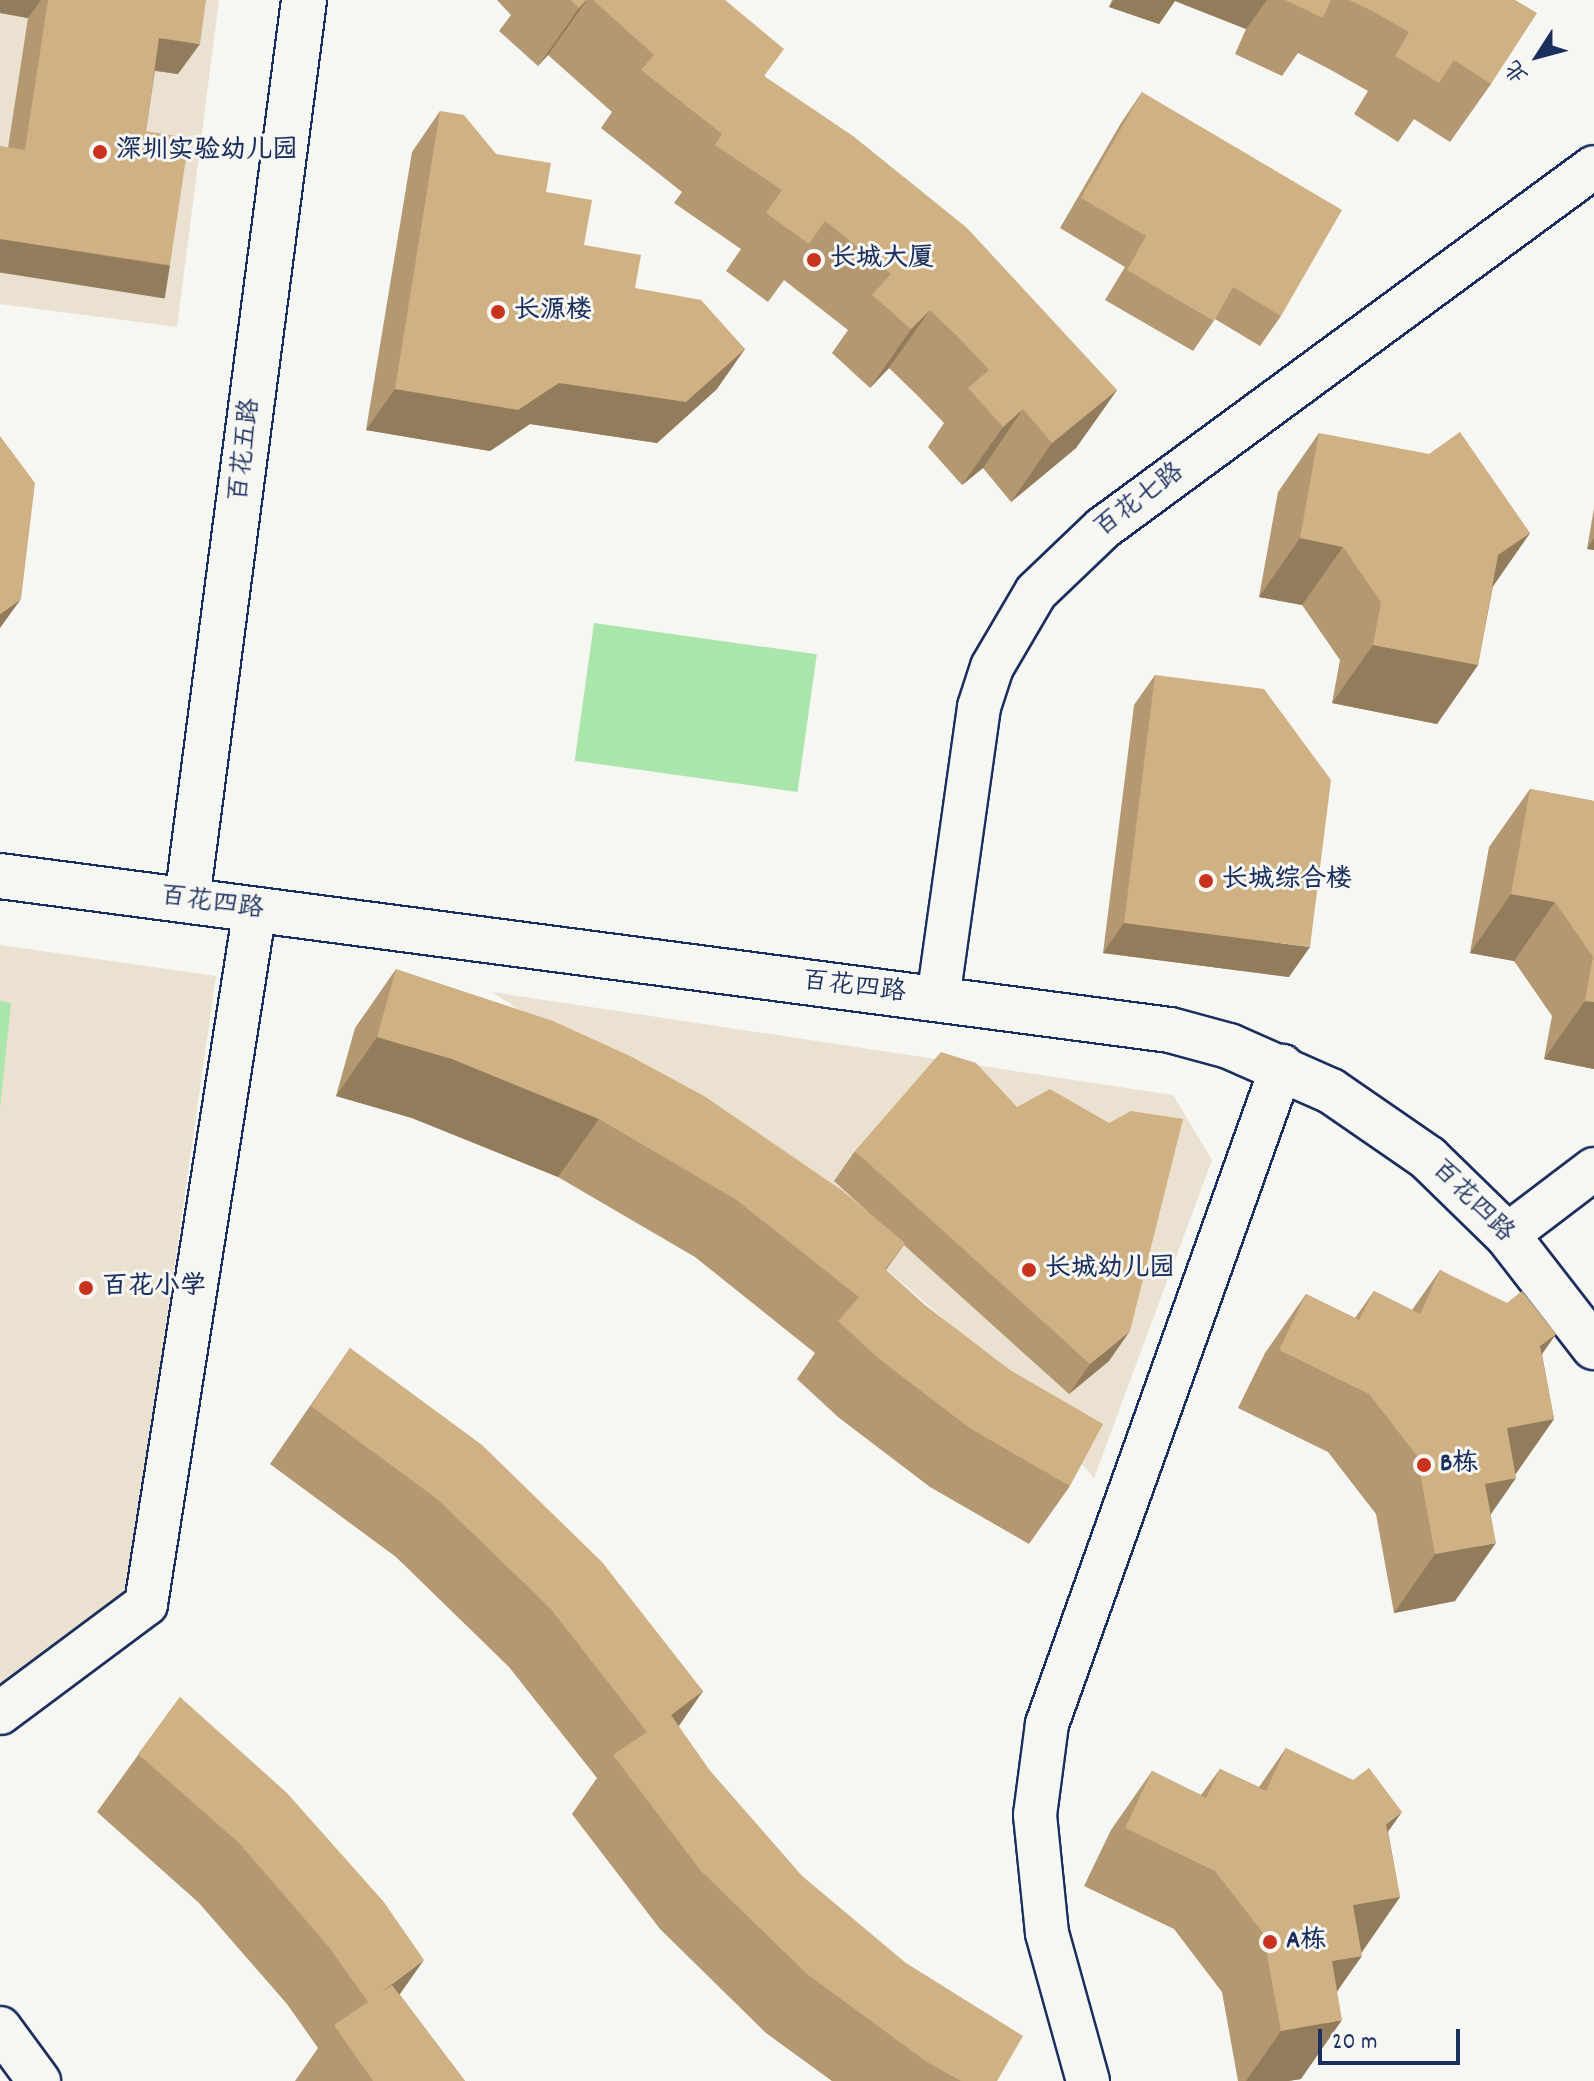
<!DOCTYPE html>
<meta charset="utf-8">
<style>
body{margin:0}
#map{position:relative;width:1594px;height:2081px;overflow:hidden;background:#f6f6f2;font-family:Dekko,"LXGW WenKai TC",sans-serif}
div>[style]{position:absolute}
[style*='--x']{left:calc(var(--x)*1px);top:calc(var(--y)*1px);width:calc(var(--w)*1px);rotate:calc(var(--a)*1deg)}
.built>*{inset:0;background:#ebe1d1}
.green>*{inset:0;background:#aae5ab;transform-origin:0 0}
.roads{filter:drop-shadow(2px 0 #1b2f5e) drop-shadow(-2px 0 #1b2f5e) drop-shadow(0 2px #1b2f5e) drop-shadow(0 -2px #1b2f5e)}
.street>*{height:42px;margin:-21px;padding:0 21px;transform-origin:21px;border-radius:21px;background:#f6f6f2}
.secondary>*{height:44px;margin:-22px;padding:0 22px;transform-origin:22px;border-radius:22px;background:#f6f6f2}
.wall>*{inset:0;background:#b39872}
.shaded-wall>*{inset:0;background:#927c5c;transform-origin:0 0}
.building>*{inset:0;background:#d0b184}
.dots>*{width:22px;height:22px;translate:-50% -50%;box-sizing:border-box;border:4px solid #f6f6f2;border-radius:50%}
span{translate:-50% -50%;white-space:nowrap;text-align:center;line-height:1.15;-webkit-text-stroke:6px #f6f6f2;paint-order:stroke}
.poi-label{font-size:26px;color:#1b2f5e;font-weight:700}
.left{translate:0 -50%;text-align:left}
.street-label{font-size:26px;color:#1b2f5e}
.north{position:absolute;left:1498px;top:16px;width:80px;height:80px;-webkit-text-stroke:6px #f6f6f2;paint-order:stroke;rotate:234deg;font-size:22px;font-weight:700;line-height:32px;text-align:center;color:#1b2f5e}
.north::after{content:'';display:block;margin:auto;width:28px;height:36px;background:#1b2f5e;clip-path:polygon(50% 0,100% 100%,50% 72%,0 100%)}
.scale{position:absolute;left:1318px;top:2029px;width:142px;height:36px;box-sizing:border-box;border:4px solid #1b2f5e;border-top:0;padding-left:10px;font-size:24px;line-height:28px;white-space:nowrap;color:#1b2f5e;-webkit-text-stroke:6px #f6f6f2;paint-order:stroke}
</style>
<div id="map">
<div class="built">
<i style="clip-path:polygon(0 0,219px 0,177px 327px,0 304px)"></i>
<i style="clip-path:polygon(0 945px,216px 976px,127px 1599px,0 1692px)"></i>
<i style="clip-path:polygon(492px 992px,1173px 1095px,1212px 1160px,1094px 1478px,990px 1359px,784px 1180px)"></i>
</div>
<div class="green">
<i style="left:594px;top:623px;width:225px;height:139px;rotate:8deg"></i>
<i style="clip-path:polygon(0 1001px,11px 1003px,0 1109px)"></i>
</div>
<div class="roads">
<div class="street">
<i style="--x:938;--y:999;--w:295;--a:-82"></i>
<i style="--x:979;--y:707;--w:42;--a:-72"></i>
<i style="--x:992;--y:667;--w:87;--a:-59.6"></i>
<i style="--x:1036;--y:592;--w:93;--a:-43.7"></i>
<i style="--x:1103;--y:528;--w:609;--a:-36.32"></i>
<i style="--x:1507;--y:1235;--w:109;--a:-37.2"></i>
<i style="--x:0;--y:1713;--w:182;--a:-36.7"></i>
<i style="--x:146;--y:1604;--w:703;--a:-81.09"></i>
<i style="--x:0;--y:2028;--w:66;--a:53.7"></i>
<i style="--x:1088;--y:2081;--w:154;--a:-105.5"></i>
<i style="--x:1047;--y:1933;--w:119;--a:-95.8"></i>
<i style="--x:1035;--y:1815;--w:92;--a:-82.5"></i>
<i style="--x:1047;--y:1724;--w:699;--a:-70.35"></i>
</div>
<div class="secondary">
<i style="--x:0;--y:876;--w:1180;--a:7.5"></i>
<i style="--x:1170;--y:1030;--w:61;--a:15.2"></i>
<i style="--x:1229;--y:1046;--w:111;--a:23.8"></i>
<i style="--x:1331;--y:1091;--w:118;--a:34.6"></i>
<i style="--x:1428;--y:1158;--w:110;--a:44.3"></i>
<i style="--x:1507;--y:1235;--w:142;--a:52.2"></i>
<i style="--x:187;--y:900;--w:908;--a:-82.59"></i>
</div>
</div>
<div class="wall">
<i style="clip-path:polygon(0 0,206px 0,178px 74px,155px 71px,146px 131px,170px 265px,149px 295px,0 272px,0 146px,8px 148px,28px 18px,0 13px)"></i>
<i style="clip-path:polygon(497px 0,725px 0,765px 77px,1117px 390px,1076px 448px,1011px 502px,983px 468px,962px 485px,928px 447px,944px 423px,919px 397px,889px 368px,870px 388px,832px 353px,848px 330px,784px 280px,768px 302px,726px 271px,741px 249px,674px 203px,682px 192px,601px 128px,612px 112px,548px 55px,538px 66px,499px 31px,511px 15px)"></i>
<i style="clip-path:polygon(1112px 0,1515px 0,1491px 84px,1450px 142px,1414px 119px,1398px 142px,1354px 114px,1368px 91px,1331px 70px,1298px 53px,1282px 76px,1235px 54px,1246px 29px,1175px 1px,1159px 24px,1109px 7px)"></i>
<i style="clip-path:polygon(1142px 92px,1281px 316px,1260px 346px,1215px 319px,1193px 351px,1105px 300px,1125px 267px,1060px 228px,1121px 123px)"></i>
<i style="clip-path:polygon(440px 111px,546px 192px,584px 245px,635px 288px,717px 389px,657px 443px,530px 424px,490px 451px,366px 430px,412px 152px)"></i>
<i style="clip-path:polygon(1319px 433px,1530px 533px,1493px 586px,1478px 665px,1437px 724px,1332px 703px,1340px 660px,1302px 605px,1259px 597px,1278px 492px)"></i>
<i style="clip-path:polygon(1594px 508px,1594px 550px,1587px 549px)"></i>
<i style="clip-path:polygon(1155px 675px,1289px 977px,1103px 953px,1134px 705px)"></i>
<i style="clip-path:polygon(1530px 789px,1594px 801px,1594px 1069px,1544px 1059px,1552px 1016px,1514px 961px,1470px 953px,1489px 847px)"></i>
<i style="clip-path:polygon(396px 969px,868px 1212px,834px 1181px,855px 1151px,1109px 1361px,1069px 1394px,904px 1245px,886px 1270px,1070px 1486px,1029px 1544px,930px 1487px,838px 1417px,797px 1379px,815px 1353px,695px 1257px,558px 1177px,412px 1118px,336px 1096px,355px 1028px)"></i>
<i style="clip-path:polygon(1440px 1270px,1556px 1334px,1542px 1354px,1554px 1419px,1515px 1474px,1491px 1514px,1455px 1601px,1394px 1613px,1376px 1514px,1328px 1452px,1238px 1408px,1265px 1353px,1306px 1294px,1355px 1318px,1374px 1291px,1412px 1310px)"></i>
<i style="clip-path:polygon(350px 1348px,703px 1691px,678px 1726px,710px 1771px,801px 1875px,997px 2081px,832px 2081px,766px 2033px,660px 1929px,572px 1814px,597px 1778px,509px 1667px,396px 1557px,270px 1464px)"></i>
<i style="clip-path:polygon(180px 1697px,400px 1995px,465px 2081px,295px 2081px,318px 2048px,287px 2004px,199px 1903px,97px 1812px)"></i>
<i style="clip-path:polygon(1286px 1748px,1388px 1831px,1400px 1897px,1362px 1952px,1337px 1992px,1301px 2079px,1288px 2081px,1238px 2081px,1222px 1992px,1174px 1929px,1084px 1886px,1111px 1830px,1152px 1771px,1201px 1795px,1220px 1769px,1259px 1787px)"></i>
</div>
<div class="shaded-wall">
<i style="clip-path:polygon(0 0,41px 0,28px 18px,0 13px)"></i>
<i style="clip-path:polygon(587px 0,548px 55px,538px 66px,579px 8px)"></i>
<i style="clip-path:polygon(1114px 0,1267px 0,1246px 29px,1175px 1px,1159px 24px,1109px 7px)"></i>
<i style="clip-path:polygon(159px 38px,200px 44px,178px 74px,138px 68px)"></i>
<i style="left:0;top:239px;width:172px;height:33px;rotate:9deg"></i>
<i style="clip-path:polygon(930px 310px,889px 368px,870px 388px,911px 329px)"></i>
<i style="clip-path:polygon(745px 349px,717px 389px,657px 443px,530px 424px,490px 451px,366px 430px,395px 389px,559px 383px)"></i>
<i style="clip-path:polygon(1117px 390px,1076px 448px,1011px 502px,1052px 443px)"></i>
<i style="clip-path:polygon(1023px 409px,983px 468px,962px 485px,1003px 427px)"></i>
<i style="clip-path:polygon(1530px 533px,1489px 592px,1498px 555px)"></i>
<i style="clip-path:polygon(1300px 538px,1343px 547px,1302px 605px,1259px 597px)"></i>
<i style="clip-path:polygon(1594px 538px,1594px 550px,1587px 549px)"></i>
<i style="clip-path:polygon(21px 599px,0 628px,0 614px)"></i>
<i style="clip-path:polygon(1373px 645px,1478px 665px,1437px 724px,1332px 703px)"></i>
<i style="clip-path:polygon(1511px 894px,1555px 902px,1514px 961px,1470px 953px)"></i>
<i style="clip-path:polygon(1124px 923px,1310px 947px,1289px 977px,1103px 953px)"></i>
<i style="clip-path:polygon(1585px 1001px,1594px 1002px,1594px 1069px,1544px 1059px)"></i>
<i style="clip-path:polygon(377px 1037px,452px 1059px,599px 1119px,558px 1177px,412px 1118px,336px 1096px)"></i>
<i style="clip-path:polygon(1130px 1331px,1109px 1361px,1069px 1394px,1090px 1364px)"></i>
<i style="clip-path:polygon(1556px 1334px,1515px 1393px,1540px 1346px)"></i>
<i style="clip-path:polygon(1554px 1419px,1513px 1478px,1507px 1428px)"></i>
<i style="clip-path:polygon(1516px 1478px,1475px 1537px,1485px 1484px)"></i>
<i style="clip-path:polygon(1496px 1543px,1455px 1601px,1394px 1613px,1435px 1554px)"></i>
<i style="clip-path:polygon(703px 1691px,663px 1749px,671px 1715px)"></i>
<i style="clip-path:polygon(1402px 1812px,1361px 1870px,1386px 1824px)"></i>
<i style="clip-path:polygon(1400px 1897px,1359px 1956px,1353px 1905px)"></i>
<i style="clip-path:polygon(1362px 1956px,1321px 2014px,1332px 1961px)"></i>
<i style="clip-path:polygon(424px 1960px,383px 2018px,380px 1993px)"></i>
<i style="clip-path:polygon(1342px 2020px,1301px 2079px,1288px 2081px,1246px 2081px,1281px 2031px)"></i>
</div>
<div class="building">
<i style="clip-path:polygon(48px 0,206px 0,200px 44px,159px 38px,146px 131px,189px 138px,170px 265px,0 239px,0 146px,25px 150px)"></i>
<i style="clip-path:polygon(570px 0,586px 0,579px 8px)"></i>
<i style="clip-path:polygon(593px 0,725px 0,784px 49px,764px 76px,853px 136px,967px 228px,1117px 390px,1052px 443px,1023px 409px,1003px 427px,968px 388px,989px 370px,960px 339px,930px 310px,911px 329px,872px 295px,891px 274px,825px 221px,809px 244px,766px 213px,782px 190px,715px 145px,722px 134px,641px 70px,654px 55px)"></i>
<i style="clip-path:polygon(1285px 0,1331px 0,1323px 18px)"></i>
<i style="clip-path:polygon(1349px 0,1515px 0,1537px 13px,1491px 84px,1454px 60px,1439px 83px,1395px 56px,1409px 32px,1372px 11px)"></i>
<i style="clip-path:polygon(1142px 92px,1342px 210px,1281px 316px,1233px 287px,1214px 321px,1127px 270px,1146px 236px,1081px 198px)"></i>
<i style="clip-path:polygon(440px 111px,464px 115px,496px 154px,551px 163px,546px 192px,592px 200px,584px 245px,641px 255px,635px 288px,701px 300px,745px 349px,686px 402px,559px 383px,518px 410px,395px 389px)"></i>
<i style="clip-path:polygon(1460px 432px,1530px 533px,1498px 555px,1478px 665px,1373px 645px,1381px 602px,1343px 547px,1300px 538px,1319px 433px,1429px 454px)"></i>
<i style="clip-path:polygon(0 436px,35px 483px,21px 599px,0 614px)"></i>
<i style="clip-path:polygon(1155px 675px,1264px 689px,1331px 780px,1310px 947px,1124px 923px)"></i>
<i style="clip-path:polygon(1530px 789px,1594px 801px,1594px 1002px,1585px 1001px,1593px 957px,1555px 902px,1511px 894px)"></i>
<i style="clip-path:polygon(396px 969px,553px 1021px,630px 1056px,704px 1096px,843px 1191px,905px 1243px,885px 1269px,925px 1305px,1010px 1370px,1103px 1424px,1070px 1486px,971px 1429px,879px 1359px,838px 1321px,859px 1297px,735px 1199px,599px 1119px,452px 1059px,377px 1037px)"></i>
<i style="clip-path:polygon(941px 1052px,976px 1063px,1017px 1107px,1050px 1089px,1109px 1123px,1131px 1111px,1183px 1119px,1130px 1331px,1090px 1364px,855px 1151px)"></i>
<i style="clip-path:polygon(1440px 1270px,1507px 1303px,1522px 1291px,1556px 1334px,1540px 1346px,1554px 1419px,1507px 1428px,1516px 1478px,1485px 1484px,1496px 1543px,1435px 1554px,1417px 1456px,1369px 1394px,1279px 1350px,1306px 1294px,1359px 1320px,1374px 1291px,1420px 1314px)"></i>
<i style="clip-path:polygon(350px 1348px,482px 1445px,602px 1562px,703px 1691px,671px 1715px,710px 1771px,801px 1875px,906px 1963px,1023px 2036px,997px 2081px,961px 2081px,927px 2062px,807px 1974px,701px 1871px,613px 1755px,647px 1732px,550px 1608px,437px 1499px,311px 1406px)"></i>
<i style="clip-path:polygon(180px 1697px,287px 1793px,383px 1901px,424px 1960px,380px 1993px,392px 1985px,465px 2081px,373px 2081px,334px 2025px,368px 2002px,328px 1946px,240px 1844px,138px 1754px)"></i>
<i style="clip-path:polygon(1286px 1748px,1353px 1780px,1369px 1768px,1402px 1812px,1386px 1824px,1400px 1897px,1353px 1905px,1362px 1956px,1332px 1961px,1342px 2020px,1281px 2031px,1263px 1933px,1215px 1871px,1125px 1828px,1152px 1771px,1206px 1798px,1220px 1769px,1266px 1791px)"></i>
</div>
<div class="dots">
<i style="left:100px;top:152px;background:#c8321e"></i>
<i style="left:814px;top:260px;background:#c8321e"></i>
<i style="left:498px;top:312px;background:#c8321e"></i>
<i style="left:1206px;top:881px;background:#c8321e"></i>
<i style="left:1029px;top:1270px;background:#c8321e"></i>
<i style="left:86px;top:1288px;background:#c8321e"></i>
<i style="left:1424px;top:1465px;background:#c8321e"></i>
<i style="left:1270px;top:1942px;background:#c8321e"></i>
</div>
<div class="poi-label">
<span class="left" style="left:116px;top:152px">深圳实验幼儿园</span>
<span class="left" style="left:830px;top:260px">长城大厦</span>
<span class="left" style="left:514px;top:312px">长源楼</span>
<span class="left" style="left:1222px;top:881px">长城综合楼</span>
<span class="left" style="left:1045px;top:1270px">长城幼儿园</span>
<span class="left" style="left:102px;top:1288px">百花小学</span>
<span class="left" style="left:1440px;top:1465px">B栋</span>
<span class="left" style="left:1286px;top:1942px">A栋</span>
</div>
<div class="street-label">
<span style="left:246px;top:450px;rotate:-83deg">百花五路</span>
<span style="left:1140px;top:501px;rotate:-37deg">百花七路</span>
<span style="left:212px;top:904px;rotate:8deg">百花四路</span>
<span style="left:854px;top:988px;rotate:7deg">百花四路</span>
<span style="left:1472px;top:1202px;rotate:45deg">百花四路</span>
</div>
<div class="north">北</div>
<div class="scale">20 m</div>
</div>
